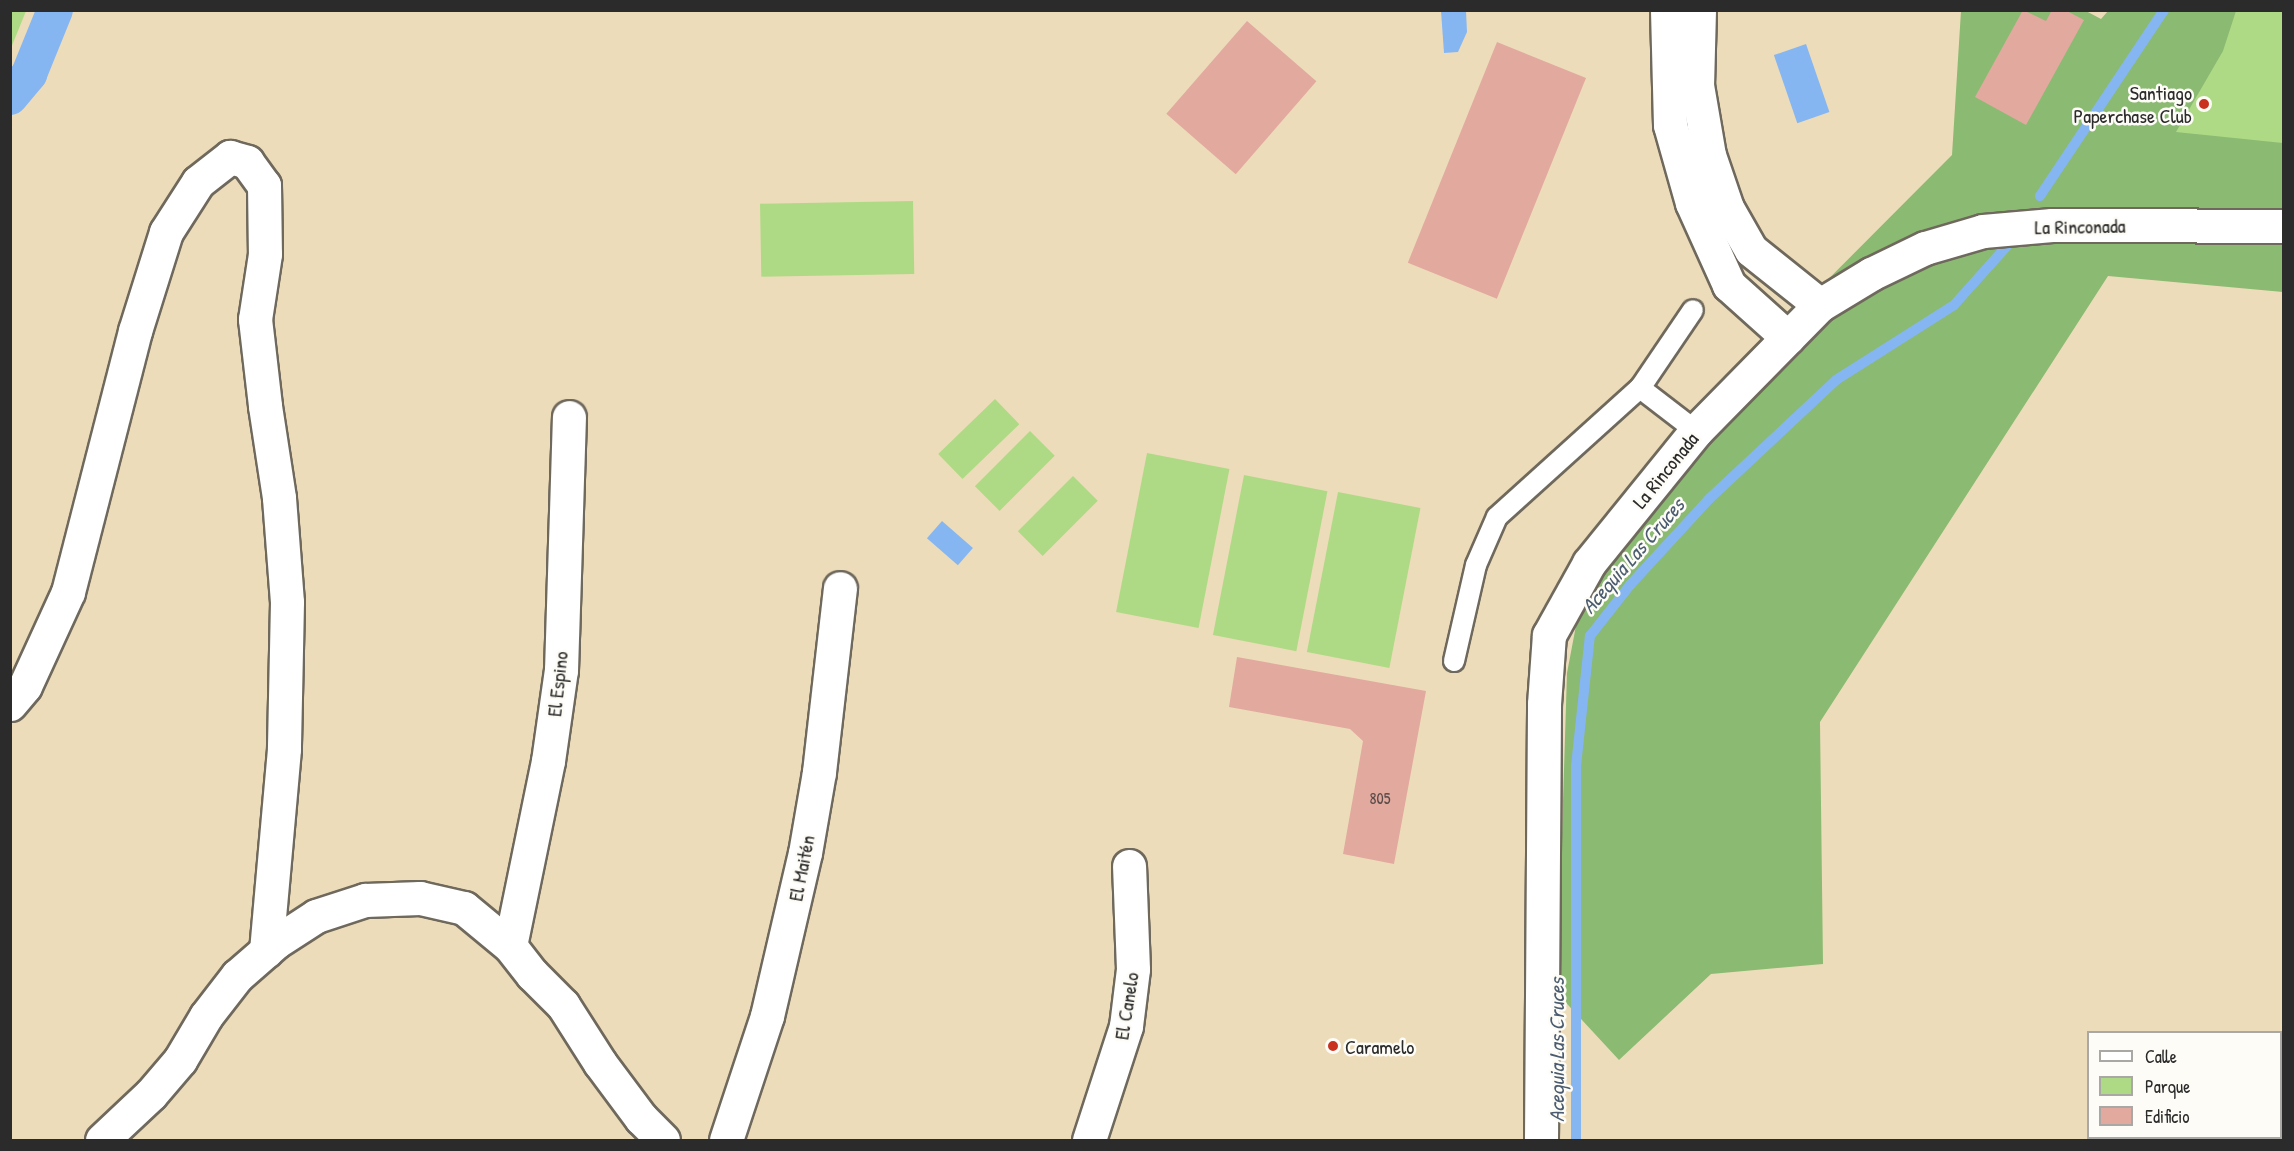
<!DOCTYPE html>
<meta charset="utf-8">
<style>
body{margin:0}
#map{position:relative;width:2294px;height:1151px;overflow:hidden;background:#eddcba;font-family:"Patrick Hand",sans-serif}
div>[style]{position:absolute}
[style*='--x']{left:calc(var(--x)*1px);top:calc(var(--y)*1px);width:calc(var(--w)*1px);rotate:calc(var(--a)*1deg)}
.green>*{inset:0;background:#afda85;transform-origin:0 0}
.forest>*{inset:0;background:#8bba72}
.water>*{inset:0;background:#86b6f1;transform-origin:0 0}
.stream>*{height:10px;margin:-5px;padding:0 5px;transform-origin:5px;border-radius:5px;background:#86b6f1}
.canal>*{height:36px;margin:-18px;padding:0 18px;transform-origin:18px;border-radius:18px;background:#86b6f1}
.building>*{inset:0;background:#e2a99f;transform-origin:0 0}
.roads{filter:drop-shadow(2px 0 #6f695d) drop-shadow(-2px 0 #6f695d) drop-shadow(0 2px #6f695d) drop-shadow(0 -2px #6f695d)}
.service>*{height:20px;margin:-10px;padding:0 10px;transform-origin:10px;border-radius:10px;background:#fff}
.minor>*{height:33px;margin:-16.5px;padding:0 16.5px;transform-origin:16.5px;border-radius:16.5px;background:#fff}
.dots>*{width:16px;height:16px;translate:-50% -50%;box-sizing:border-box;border:3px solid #fdfcf7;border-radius:50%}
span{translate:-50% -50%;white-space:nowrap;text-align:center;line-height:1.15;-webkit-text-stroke:5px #fdfcf7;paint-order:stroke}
.number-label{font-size:16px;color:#594a48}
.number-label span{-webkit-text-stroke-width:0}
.poi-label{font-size:20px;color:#2b2b2b}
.right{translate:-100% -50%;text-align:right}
.left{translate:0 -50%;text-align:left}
.street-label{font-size:20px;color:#2b2b2b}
.water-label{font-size:21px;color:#4b5c70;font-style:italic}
.frame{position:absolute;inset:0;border:12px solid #2b2b2b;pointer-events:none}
.legend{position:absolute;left:2087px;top:1031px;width:195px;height:108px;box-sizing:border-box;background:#fdfcf7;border:2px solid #a9a8a5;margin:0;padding:8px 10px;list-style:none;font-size:18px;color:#2b2b2b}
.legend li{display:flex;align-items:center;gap:12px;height:30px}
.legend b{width:30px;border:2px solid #a9a8a5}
</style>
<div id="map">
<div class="green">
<i style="clip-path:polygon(11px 10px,26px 11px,11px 48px,10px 11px)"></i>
<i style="clip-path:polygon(2189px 11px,2283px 11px,2283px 200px,2061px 197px)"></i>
<i style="left:913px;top:201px;width:73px;height:153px;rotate:89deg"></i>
<i style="left:995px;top:399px;width:35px;height:79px;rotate:46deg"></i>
<i style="left:1030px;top:431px;width:35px;height:78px;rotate:45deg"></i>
<i style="left:1147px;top:453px;width:84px;height:162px;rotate:11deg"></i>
<i style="left:1244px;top:475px;width:85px;height:163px;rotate:11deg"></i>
<i style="left:1073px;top:476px;width:35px;height:78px;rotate:45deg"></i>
<i style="left:1338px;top:492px;width:84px;height:163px;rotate:11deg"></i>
</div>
<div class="forest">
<i style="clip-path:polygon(1961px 11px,2086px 11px,2101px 19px,2108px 11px,2236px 11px,2223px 51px,2176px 132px,2283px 143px,2283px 292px,2108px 276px,1820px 722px,1823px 964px,1711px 974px,1619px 1060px,1557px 993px,1567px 673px,1589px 557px,1664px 444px,1952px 155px)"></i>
</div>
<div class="water">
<i style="clip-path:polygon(1441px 11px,1466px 11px,1467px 32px,1458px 52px,1444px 53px)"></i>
<i style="left:1806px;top:44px;width:72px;height:34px;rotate:71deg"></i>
<i style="left:942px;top:521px;width:41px;height:23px;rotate:41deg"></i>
</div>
<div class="stream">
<i style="--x:2040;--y:196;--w:224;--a:-56.3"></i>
<i style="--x:1576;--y:1140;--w:374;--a:-90"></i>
<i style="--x:1576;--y:766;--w:131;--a:-83.9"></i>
<i style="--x:1590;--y:636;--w:65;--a:-51.9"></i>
<i style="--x:1630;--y:585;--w:117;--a:-47.4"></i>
<i style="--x:1709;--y:499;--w:174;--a:-43.1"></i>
<i style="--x:1836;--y:380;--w:140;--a:-32.4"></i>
<i style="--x:1954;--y:305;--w:79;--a:-48.1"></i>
</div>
<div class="canal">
<i style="--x:10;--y:97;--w:30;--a:-50"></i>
<i style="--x:29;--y:74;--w:69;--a:-67.9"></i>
</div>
<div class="building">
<i style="clip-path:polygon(2023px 10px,2046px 21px,2052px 10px,2065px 10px,2084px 20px,2026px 125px,1975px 97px)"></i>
<i style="left:1247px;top:21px;width:92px;height:123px;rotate:41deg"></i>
<i style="left:1497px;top:42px;width:96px;height:238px;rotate:22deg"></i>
<i style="clip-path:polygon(1237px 657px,1426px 691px,1394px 864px,1343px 854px,1363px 741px,1350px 729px,1229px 707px)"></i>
</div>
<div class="roads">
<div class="service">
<i style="--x:1640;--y:388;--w:71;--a:37.5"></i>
<i style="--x:1454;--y:661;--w:98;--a:-77.1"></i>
<i style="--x:1476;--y:565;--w:52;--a:-66.4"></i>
<i style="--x:1497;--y:517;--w:193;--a:-42.1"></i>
<i style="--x:1640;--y:388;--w:94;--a:-55.8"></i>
</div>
<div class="minor">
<i style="--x:1667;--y:10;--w:115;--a:88.5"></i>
<i style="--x:1670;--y:125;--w:81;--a:74.2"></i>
<i style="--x:1692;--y:203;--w:90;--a:65.7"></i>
<i style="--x:1729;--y:285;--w:79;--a:41.9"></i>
<i style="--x:1699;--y:10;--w:75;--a:91.5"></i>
<i style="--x:1697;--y:85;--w:71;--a:80.3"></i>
<i style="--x:1709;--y:155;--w:56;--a:71.2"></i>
<i style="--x:1727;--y:208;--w:48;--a:60.3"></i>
<i style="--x:1751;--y:250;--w:88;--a:38.6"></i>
<i style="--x:10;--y:704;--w:23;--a:-50"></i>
<i style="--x:25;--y:686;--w:103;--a:-65.4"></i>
<i style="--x:68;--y:592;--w:269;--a:-75.6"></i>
<i style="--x:135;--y:331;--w:104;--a:-72.6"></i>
<i style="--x:166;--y:232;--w:59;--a:-57.4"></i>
<i style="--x:198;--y:182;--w:41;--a:-38"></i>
<i style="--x:230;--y:157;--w:18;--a:16"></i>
<i style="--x:247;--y:162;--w:29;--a:54"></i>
<i style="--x:264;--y:185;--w:69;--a:89.2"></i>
<i style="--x:265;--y:254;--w:66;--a:98.7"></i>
<i style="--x:255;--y:319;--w:88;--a:83.4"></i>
<i style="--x:265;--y:406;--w:93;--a:81.3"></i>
<i style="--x:279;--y:498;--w:104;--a:85.6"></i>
<i style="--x:287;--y:602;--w:147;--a:91.2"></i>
<i style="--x:284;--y:749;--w:203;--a:95.1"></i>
<i style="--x:510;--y:946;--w:189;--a:-78.4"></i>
<i style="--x:548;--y:761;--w:92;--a:-81.9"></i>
<i style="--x:561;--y:670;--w:253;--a:-88.2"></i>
<i style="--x:102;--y:1140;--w:67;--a:-43.2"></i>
<i style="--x:151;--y:1094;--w:45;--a:-49.5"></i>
<i style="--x:180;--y:1060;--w:51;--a:-59.4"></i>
<i style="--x:206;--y:1016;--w:51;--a:-52.2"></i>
<i style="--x:237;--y:976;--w:52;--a:-41.1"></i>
<i style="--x:276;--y:942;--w:48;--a:-33"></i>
<i style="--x:316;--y:916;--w:52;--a:-18.1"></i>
<i style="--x:365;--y:900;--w:55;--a:-2.1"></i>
<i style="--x:420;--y:898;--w:45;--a:12.8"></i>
<i style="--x:464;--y:908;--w:60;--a:39.6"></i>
<i style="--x:510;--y:946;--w:36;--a:52"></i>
<i style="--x:532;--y:974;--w:44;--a:45"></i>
<i style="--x:563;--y:1005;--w:69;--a:57.5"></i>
<i style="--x:600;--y:1063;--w:69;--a:53.3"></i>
<i style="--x:641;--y:1118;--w:31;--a:45"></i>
<i style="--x:726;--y:1140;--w:131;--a:-71.7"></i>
<i style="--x:767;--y:1016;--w:167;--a:-76.9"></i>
<i style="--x:805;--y:853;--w:82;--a:-80.2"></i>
<i style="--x:819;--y:772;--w:185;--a:-83.5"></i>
<i style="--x:1089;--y:1140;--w:120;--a:-72"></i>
<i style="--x:1126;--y:1026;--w:57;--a:-83"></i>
<i style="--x:1133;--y:969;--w:103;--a:-92.2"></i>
<i style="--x:1541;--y:1140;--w:436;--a:-89.6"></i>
<i style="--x:1544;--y:704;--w:69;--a:-85.9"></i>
<i style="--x:1549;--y:635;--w:82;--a:-60.9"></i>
<i style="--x:1589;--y:563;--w:170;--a:-51"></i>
<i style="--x:1696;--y:431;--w:177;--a:-45.5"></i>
<i style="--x:1820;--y:305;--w:60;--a:-31.3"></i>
<i style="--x:1871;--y:274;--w:60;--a:-25.7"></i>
<i style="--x:1925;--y:248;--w:60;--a:-16.3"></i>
<i style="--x:1983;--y:231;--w:69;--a:-5"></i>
<i style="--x:2052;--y:225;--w:232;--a:0.2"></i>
</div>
</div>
<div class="dots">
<i style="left:2204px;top:104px;background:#c8321e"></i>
<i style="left:1333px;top:1046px;background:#c8321e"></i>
</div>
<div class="number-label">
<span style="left:1380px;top:798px">805</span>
</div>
<div class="poi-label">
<span class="right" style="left:2192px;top:104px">Santiago<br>Paperchase Club</span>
<span class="left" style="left:1345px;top:1046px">Caramelo</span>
</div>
<div class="street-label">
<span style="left:2080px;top:226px;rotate:-1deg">La Rinconada</span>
<span style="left:1665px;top:470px;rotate:-51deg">La Rinconada</span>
<span style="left:557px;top:684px;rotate:-84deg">El Espino</span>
<span style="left:801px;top:868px;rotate:-79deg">El Maitén</span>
<span style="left:1126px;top:1006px;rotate:-81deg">El Canelo</span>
</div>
<div class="water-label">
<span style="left:1633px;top:556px;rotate:-49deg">Acequia Las Cruces</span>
<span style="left:1557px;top:1050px;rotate:-90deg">Acequia Las Cruces</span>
</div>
<div class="frame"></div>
<ul class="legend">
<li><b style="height:8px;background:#fff"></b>Calle</li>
<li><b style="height:16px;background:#afda85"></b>Parque</li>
<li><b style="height:16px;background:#e2a99f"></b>Edificio</li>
</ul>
</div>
